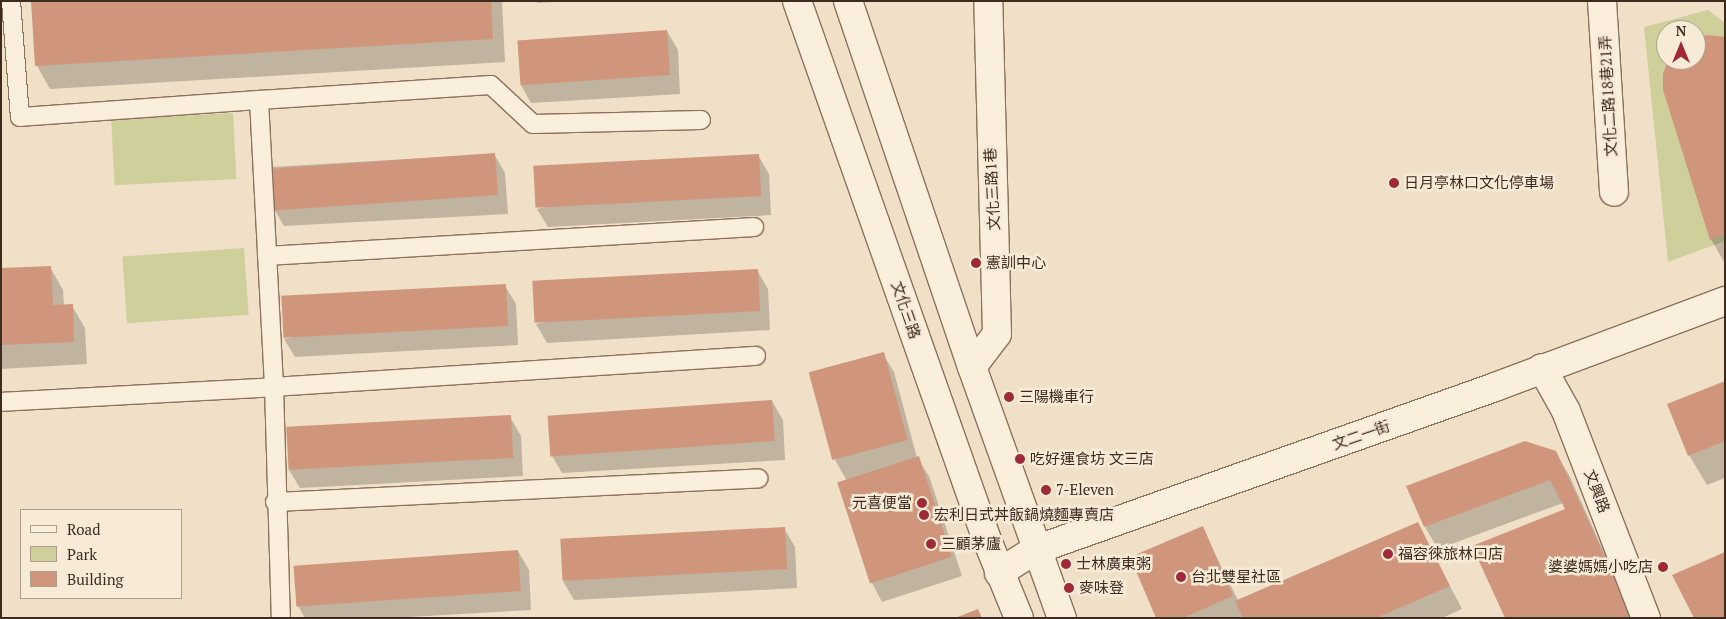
<!DOCTYPE html>
<meta charset="utf-8">
<style>
body{margin:0}
#map{position:relative;width:1726px;height:619px;overflow:hidden;background:#f0e0c8;font-family:"PT Serif","Noto Sans TC",serif}
div>[style]{position:absolute}
[style*='--x']{left:calc(var(--x)*1px);top:calc(var(--y)*1px);width:calc(var(--w)*1px);rotate:calc(var(--a)*1deg)}
.green>*{inset:0;background:#cfcf9b;transform-origin:0 0}
.shadow>*{inset:0;background:#0003}
.building>*{inset:0;background:#d0967c;transform-origin:0 0}
.roads{filter:drop-shadow(1px 0 #8d715c) drop-shadow(-1px 0 #8d715c) drop-shadow(0 1px #8d715c) drop-shadow(0 -1px #8d715c)}
.service>*{height:18px;margin:-9px;padding:0 9px;transform-origin:9px;border-radius:9px;background:#faeedc}
.minor>*{height:28px;margin:-14px;padding:0 14px;transform-origin:14px;border-radius:14px;background:#faeedc}
.tertiary>*{height:28px;margin:-14px;padding:0 14px;transform-origin:14px;border-radius:14px;background:#faeedc}
.dots>*{width:14px;height:14px;translate:-50% -50%;box-sizing:border-box;border:2px solid #f7ebd8;border-radius:50%}
span{translate:-50% -50%;white-space:nowrap;text-align:center;line-height:1.15;-webkit-text-stroke:5px #f7ebd8;paint-order:stroke}
.street-label{font-size:15px;color:#3d2b20}
.poi-label{font-size:15px;color:#3d2b20}
.left{translate:0 -50%;text-align:left}
.right{translate:-100% -50%;text-align:right}
.frame{position:absolute;inset:0;border:2px solid #3d2b20;pointer-events:none}
.legend{position:absolute;left:20px;top:509px;width:162px;height:90px;box-sizing:border-box;background:#f7ebd8;border:1px solid #ad9e8e;margin:0;padding:6px 9px;list-style:none;font-size:15px;color:#3d2b20}
.legend li{display:flex;align-items:center;gap:10px;height:25px}
.legend b{width:25px;border:1px solid #ad9e8e}
.north{position:absolute;left:1656px;top:20px;width:50px;height:50px;box-sizing:border-box;background:#f7ebd8;border:1px solid #ad9e8e;border-radius:50%;rotate:0deg;font-size:14px;font-weight:700;line-height:20px;text-align:center;color:#3d2b20}
.north::after{content:'';display:block;margin:auto;width:18px;height:22px;background:#9f2937;clip-path:polygon(50% 0,100% 100%,50% 72%,0 100%)}
</style>
<div id="map">
<div class="green">
<i style="clip-path:polygon(evenodd,1708px 10px,1725px 23px,1725px 241px,1668px 262px,1644px 27px,1708px 10px,1666px 30px,1696px 30px,1696px 60px,1666px 60px,1666px 30px)"></i>
<i style="left:233px;top:113px;width:66px;height:122px;rotate:87deg"></i>
<i style="left:244px;top:248px;width:67px;height:122px;rotate:86deg"></i>
</div>
<div class="shadow">
<i style="clip-path:polygon(33px 1px,502px 1px,505px 62px,50px 89px,37px 66px)"></i>
<i style="clip-path:polygon(537px 1px,570px 1px,537px 3px)"></i>
<i style="clip-path:polygon(667px 31px,678px 50px,680px 94px,531px 103px,521px 85px)"></i>
<i style="clip-path:polygon(1725px 38px,1725px 261px,1724px 262px,1711px 239px,1670px 60px,1696px 60px,1696px 39px)"></i>
<i style="clip-path:polygon(494px 154px,505px 173px,508px 214px,284px 226px,273px 207px,271px 167px)"></i>
<i style="clip-path:polygon(758px 155px,769px 174px,771px 215px,548px 227px,537px 209px)"></i>
<i style="clip-path:polygon(50px 267px,63px 290px,64px 306px,72px 306px,85px 328px,87px 364px,1px 369px,1px 269px)"></i>
<i style="clip-path:polygon(757px 270px,768px 289px,770px 330px,547px 343px,536px 324px)"></i>
<i style="clip-path:polygon(505px 286px,516px 304px,518px 345px,295px 357px,284px 339px)"></i>
<i style="clip-path:polygon(883px 354px,894px 372px,917px 458px,929px 476px,962px 576px,882px 602px,872px 583px,847px 481px,835px 460px)"></i>
<i style="clip-path:polygon(1725px 383px,1725px 478px,1707px 485px,1689px 455px)"></i>
<i style="clip-path:polygon(772px 401px,783px 420px,785px 460px,562px 473px,551px 454px)"></i>
<i style="clip-path:polygon(510px 417px,521px 436px,523px 476px,300px 488px,289px 470px)"></i>
<i style="clip-path:polygon(1555px 452px,1569px 475px,1634px 618px,1563px 503px,1438px 549px,1425px 527px)"></i>
<i style="clip-path:polygon(1417px 523px,1462px 609px,1442px 618px,1157px 618px,1202px 528px,1238px 600px)"></i>
<i style="clip-path:polygon(784px 528px,795px 547px,797px 588px,574px 600px,563px 581px)"></i>
<i style="clip-path:polygon(518px 551px,529px 570px,531px 610px,392px 618px,305px 618px,297px 604px)"></i>
</div>
<div class="building">
<i style="clip-path:polygon(31px 1px,491px 1px,493px 39px,35px 66px)"></i>
<i style="left:667px;top:30px;width:45px;height:150px;rotate:86deg"></i>
<i style="clip-path:polygon(1708px 35px,1725px 37px,1725px 234px,1710px 240px,1663px 90px,1663px 74px,1668px 60px,1696px 60px,1696px 37px)"></i>
<i style="left:495px;top:153px;width:42px;height:225px;rotate:86deg"></i>
<i style="left:759px;top:154px;width:42px;height:226px;rotate:87deg"></i>
<i style="clip-path:polygon(51px 266px,53px 305px,73px 304px,74px 342px,1px 345px,1px 268px)"></i>
<i style="left:758px;top:269px;width:42px;height:226px;rotate:87deg"></i>
<i style="left:506px;top:284px;width:42px;height:225px;rotate:87deg"></i>
<i style="left:884px;top:352px;width:91px;height:78px;rotate:75deg"></i>
<i style="clip-path:polygon(1725px 381px,1725px 441px,1688px 456px,1667px 404px)"></i>
<i style="left:772px;top:400px;width:41px;height:225px;rotate:86deg"></i>
<i style="left:511px;top:415px;width:43px;height:225px;rotate:87deg"></i>
<i style="clip-path:polygon(1525px 441px,1556px 451px,1633px 618px,1505px 618px,1472px 546px,1565px 509px,1550px 480px,1424px 527px,1406px 486px)"></i>
<i style="left:919px;top:456px;width:106px;height:86px;rotate:72deg"></i>
<i style="clip-path:polygon(1418px 522px,1450px 586px,1376px 618px,1243px 618px,1235px 601px)"></i>
<i style="clip-path:polygon(1203px 526px,1233px 596px,1183px 618px,1156px 618px,1130px 557px)"></i>
<i style="left:785px;top:527px;width:42px;height:225px;rotate:87deg"></i>
<i style="left:518px;top:550px;width:41px;height:225px;rotate:86deg"></i>
<i style="clip-path:polygon(1725px 552px,1725px 618px,1694px 618px,1672px 575px)"></i>
<i style="clip-path:polygon(978px 609px,982px 618px,955px 618px)"></i>
</div>
<div class="roads">
<div class="service">
<i style="--x:11;--y:1;--w:116;--a:85.6"></i>
<i style="--x:20;--y:117;--w:240;--a:-4.1"></i>
<i style="--x:259;--y:100;--w:287;--a:87"></i>
<i style="--x:274;--y:387;--w:483;--a:-3.7"></i>
<i style="--x:259;--y:100;--w:232;--a:-3.7"></i>
<i style="--x:491;--y:85;--w:57;--a:42.9"></i>
<i style="--x:533;--y:124;--w:168;--a:-1.4"></i>
<i style="--x:267;--y:256;--w:488;--a:-3.4"></i>
<i style="--x:1;--y:402;--w:273;--a:-3.1"></i>
<i style="--x:274;--y:387;--w:231;--a:88.3"></i>
<i style="--x:275;--y:502;--w:484;--a:-2.8"></i>
</div>
<div class="minor">
<i style="--x:1602;--y:1;--w:191;--a:86.4"></i>
<i style="--x:972;--y:367;--w:41;--a:-52.9"></i>
<i style="--x:997;--y:334;--w:333;--a:-91.5"></i>
<i style="--x:1542;--y:368;--w:49;--a:60.8"></i>
<i style="--x:1566;--y:411;--w:222;--a:68.9"></i>
<i style="--x:999;--y:573;--w:43;--a:-32.6"></i>
<i style="--x:1035;--y:550;--w:488;--a:-19.5"></i>
<i style="--x:1495;--y:387;--w:246;--a:-20.5"></i>
</div>
<div class="tertiary">
<i style="--x:797;--y:1;--w:572;--a:70.58"></i>
<i style="--x:987;--y:540;--w:84;--a:67.7"></i>
<i style="--x:848;--y:1;--w:386;--a:71.3"></i>
<i style="--x:972;--y:367;--w:267;--a:70.3"></i>
</div>
</div>
<div class="dots">
<i style="left:1394px;top:183px;background:#9f2937"></i>
<i style="left:976px;top:263px;background:#9f2937"></i>
<i style="left:1009px;top:397px;background:#9f2937"></i>
<i style="left:1020px;top:459px;background:#9f2937"></i>
<i style="left:1046px;top:490px;background:#9f2937"></i>
<i style="left:922px;top:503px;background:#9f2937"></i>
<i style="left:924px;top:515px;background:#9f2937"></i>
<i style="left:931px;top:544px;background:#9f2937"></i>
<i style="left:1388px;top:554px;background:#9f2937"></i>
<i style="left:1066px;top:564px;background:#9f2937"></i>
<i style="left:1663px;top:567px;background:#9f2937"></i>
<i style="left:1181px;top:577px;background:#9f2937"></i>
<i style="left:1069px;top:588px;background:#9f2937"></i>
</div>
<div class="street-label">
<span style="left:1608px;top:96px;rotate:-93deg">文化二路18巷21弄</span>
<span style="left:992px;top:189px;rotate:-93deg">文化三路1巷</span>
<span style="left:906px;top:310px;rotate:71deg">文化三路</span>
<span style="left:1361px;top:435px;rotate:-19deg">文二一街</span>
<span style="left:1597px;top:491px;rotate:69deg">文興路</span>
</div>
<div class="poi-label">
<span class="left" style="left:1404px;top:183px">日月亭林口文化停車場</span>
<span class="left" style="left:986px;top:263px">憲訓中心</span>
<span class="left" style="left:1019px;top:397px">三陽機車行</span>
<span class="left" style="left:1030px;top:459px">吃好運食坊 文三店</span>
<span class="left" style="left:1056px;top:490px">7-Eleven</span>
<span class="right" style="left:912px;top:503px">元喜便當</span>
<span class="left" style="left:934px;top:515px">宏利日式丼飯鍋燒麵專賣店</span>
<span class="left" style="left:941px;top:544px">三顧茅廬</span>
<span class="left" style="left:1398px;top:554px">福容徠旅林口店</span>
<span class="left" style="left:1076px;top:564px">士林廣東粥</span>
<span class="right" style="left:1653px;top:567px">婆婆媽媽小吃店</span>
<span class="left" style="left:1191px;top:577px">台北雙星社區</span>
<span class="left" style="left:1079px;top:588px">麥味登</span>
</div>
<div class="frame"></div>
<ul class="legend">
<li><b style="height:6px;background:#faeedc"></b>Road</li>
<li><b style="height:14px;background:#cfcf9b"></b>Park</li>
<li><b style="height:14px;background:#d0967c"></b>Building</li>
</ul>
<div class="north">N</div>
</div>
